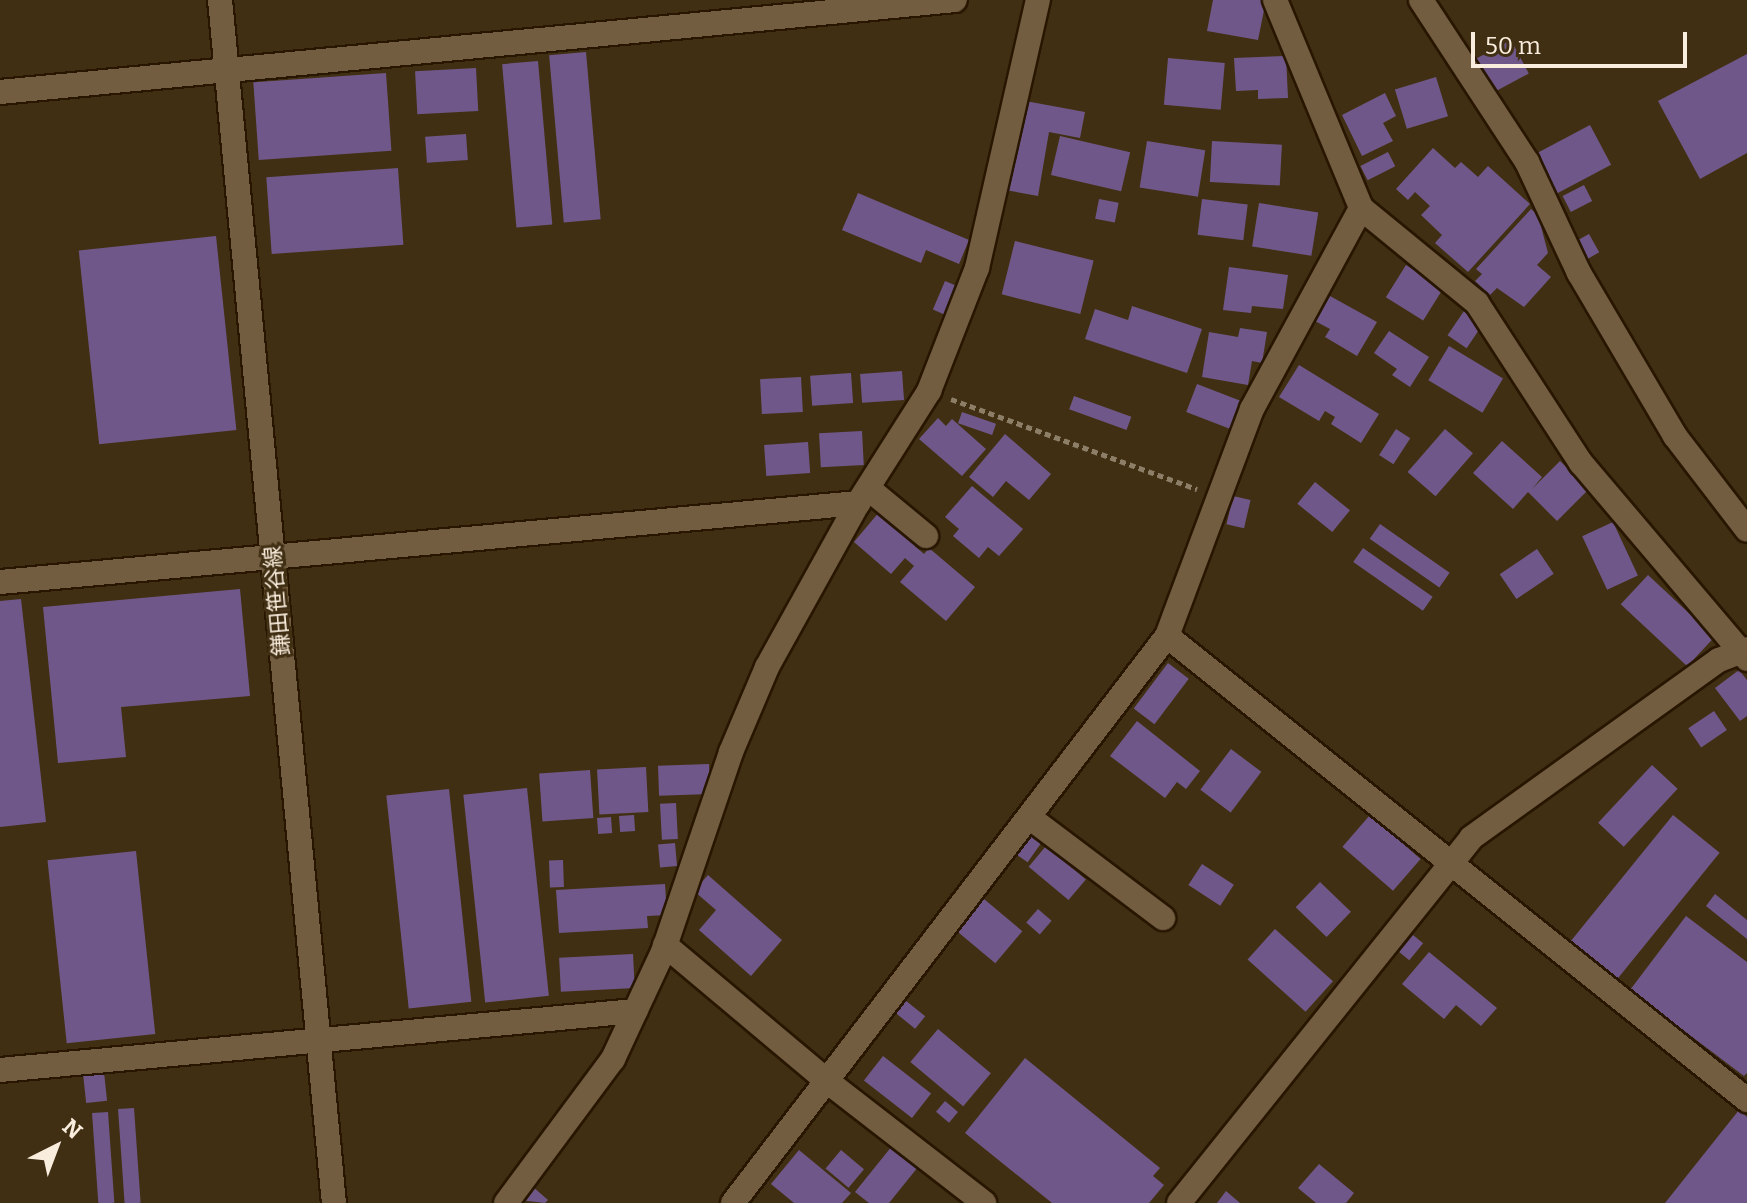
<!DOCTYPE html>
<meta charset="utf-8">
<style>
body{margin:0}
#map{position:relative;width:1747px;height:1203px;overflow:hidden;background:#412f13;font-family:Bitter,"Noto Sans JP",serif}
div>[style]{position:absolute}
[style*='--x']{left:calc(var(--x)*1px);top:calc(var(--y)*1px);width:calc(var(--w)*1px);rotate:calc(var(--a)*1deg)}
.building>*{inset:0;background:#6f5889;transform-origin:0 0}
.path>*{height:5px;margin-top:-2.5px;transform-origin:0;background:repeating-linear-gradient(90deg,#8d7e67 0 6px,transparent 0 10px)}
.roads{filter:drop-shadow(2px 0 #281600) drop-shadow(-2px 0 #281600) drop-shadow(0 2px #281600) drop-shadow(0 -2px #281600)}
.minor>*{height:24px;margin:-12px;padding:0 12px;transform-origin:12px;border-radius:12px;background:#725d41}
.tertiary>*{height:24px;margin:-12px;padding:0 12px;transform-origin:12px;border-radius:12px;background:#725d41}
span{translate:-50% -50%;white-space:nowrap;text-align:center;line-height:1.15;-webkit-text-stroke:6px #412f13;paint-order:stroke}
.street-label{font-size:22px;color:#f9eddd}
.north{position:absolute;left:16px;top:1107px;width:80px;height:80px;-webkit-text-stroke:6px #412f13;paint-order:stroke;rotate:42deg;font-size:22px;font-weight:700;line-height:32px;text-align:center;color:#f9eddd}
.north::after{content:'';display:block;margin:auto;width:28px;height:36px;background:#f9eddd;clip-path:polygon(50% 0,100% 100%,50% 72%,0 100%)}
.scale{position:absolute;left:1471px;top:32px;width:216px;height:36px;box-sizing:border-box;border:4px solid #f9eddd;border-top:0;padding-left:10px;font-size:24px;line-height:28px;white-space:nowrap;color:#f9eddd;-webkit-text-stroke:6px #412f13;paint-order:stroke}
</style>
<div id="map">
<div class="building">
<i style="clip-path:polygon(1213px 0,1266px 0,1258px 40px,1207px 31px)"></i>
<i style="left:1511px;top:40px;width:38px;height:44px;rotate:62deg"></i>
<i style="left:586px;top:52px;width:168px;height:37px;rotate:85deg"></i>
<i style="clip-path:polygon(1747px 54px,1747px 153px,1700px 179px,1658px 101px)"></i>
<i style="clip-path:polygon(1286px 56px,1288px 98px,1258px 99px,1258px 90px,1236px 91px,1234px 58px)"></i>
<i style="left:1168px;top:58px;width:57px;height:47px;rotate:5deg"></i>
<i style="left:538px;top:61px;width:164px;height:36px;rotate:85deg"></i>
<i style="left:476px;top:68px;width:43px;height:61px;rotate:87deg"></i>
<i style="left:386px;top:73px;width:78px;height:133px;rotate:86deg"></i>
<i style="left:1436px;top:77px;width:41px;height:43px;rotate:73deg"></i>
<i style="clip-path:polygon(1385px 93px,1396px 116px,1383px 123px,1393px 141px,1362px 156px,1342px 115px)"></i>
<i style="clip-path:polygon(1020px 100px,1085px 112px,1080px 138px,1049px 132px,1038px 196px,1000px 189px)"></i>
<i style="left:1590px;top:125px;width:45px;height:71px;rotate:62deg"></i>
<i style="left:466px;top:134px;width:26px;height:41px;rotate:86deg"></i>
<i style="left:1060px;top:136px;width:72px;height:40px;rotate:13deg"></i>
<i style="left:1147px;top:141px;width:59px;height:47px;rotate:9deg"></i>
<i style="left:1212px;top:141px;width:70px;height:41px;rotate:3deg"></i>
<i style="clip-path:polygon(1433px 148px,1455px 168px,1461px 162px,1478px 177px,1488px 166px,1530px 204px,1468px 272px,1435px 243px,1442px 235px,1421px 215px,1430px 206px,1415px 192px,1408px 200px,1396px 189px)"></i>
<i style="left:1388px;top:152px;width:16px;height:31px;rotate:63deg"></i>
<i style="left:398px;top:168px;width:77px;height:132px;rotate:86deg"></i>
<i style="left:1584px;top:185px;width:18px;height:24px;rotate:63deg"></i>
<i style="clip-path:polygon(858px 193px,969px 240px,959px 264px,926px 250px,921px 263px,842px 230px)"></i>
<i style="left:1099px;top:199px;width:20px;height:20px;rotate:11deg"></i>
<i style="left:1202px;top:199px;width:46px;height:36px;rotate:7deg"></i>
<i style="left:1259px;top:203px;width:60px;height:44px;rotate:9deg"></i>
<i style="clip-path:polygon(1531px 209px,1538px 215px,1548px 253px,1537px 265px,1551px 277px,1524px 307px,1497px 288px,1490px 295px,1475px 281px,1482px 274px,1476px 269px)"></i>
<i style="left:1589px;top:234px;width:21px;height:15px;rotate:61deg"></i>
<i style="left:216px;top:236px;width:195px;height:138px;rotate:84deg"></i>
<i style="left:1015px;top:241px;width:81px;height:55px;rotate:14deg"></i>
<i style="left:1406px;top:265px;width:44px;height:38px;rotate:32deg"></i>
<i style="clip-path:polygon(1229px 267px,1288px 275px,1283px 309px,1252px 306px,1251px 313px,1223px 310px)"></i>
<i style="left:945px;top:281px;width:15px;height:31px;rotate:23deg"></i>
<i style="clip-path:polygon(1330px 296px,1377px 322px,1357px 356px,1325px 337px,1330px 329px,1315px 321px)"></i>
<i style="clip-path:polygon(1132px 306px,1202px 329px,1187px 373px,1085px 339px,1095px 309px,1128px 320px)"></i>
<i style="left:1466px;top:308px;width:23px;height:33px;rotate:34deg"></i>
<i style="clip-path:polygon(1240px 328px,1267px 332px,1262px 363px,1252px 361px,1248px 385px,1202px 377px,1209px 332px,1238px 337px)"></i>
<i style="clip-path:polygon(1389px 331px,1429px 357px,1410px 387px,1392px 375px,1397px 369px,1374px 353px)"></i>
<i style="left:1449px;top:346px;width:63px;height:40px;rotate:31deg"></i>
<i style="clip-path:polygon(1299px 365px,1379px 414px,1361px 443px,1331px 424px,1335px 417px,1325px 411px,1319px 421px,1279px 397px)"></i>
<i style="left:902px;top:371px;width:29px;height:42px;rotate:86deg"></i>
<i style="left:851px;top:373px;width:30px;height:41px;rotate:86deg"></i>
<i style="left:801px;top:377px;width:35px;height:41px;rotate:87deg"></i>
<i style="left:1197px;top:384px;width:50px;height:30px;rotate:21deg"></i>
<i style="left:1074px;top:396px;width:61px;height:14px;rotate:20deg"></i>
<i style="left:962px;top:412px;width:36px;height:12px;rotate:19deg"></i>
<i style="clip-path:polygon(938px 418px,946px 426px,952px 419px,986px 449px,962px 476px,919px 439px)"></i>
<i style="left:1396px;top:429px;width:17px;height:31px;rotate:33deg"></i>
<i style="left:1445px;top:429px;width:37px;height:57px;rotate:41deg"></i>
<i style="left:862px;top:431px;width:34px;height:43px;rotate:87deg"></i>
<i style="clip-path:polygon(1005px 434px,1051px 474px,1029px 500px,1006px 481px,993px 497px,969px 477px)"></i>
<i style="clip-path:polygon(1502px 441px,1542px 477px,1532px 489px,1560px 461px,1589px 489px,1557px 521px,1528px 492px,1513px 509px,1473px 473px)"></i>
<i style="left:808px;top:442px;width:31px;height:44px;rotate:86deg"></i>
<i style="left:1315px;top:482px;width:45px;height:28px;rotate:39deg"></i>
<i style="clip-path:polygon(972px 486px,1023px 529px,999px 556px,988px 547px,979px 558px,953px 536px,959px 529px,945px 517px)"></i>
<i style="left:1233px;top:496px;width:18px;height:29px;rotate:13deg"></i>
<i style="clip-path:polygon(880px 511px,918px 543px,915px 546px,924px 554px,929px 548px,975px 587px,946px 621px,900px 582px,914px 566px,905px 558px,891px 574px,854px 542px)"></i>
<i style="left:1613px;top:522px;width:59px;height:34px;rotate:65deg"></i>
<i style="left:1380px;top:524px;width:85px;height:18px;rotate:35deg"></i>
<i style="left:1363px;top:548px;width:85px;height:17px;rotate:35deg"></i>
<i style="left:1537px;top:549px;width:30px;height:45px;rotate:56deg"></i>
<i style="left:1648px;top:575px;width:91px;height:40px;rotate:43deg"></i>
<i style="clip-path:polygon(240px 589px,250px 696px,121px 707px,126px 757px,58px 763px,43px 607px)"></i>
<i style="clip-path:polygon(21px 599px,46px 822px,0 827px,0 601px)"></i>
<i style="left:1168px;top:663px;width:26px;height:57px;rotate:37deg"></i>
<i style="clip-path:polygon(1739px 670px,1747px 680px,1747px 716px,1740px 721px,1715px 688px)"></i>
<i style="left:1714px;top:711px;width:23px;height:31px;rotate:56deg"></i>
<i style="clip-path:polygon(1137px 721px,1200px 771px,1186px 789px,1177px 782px,1165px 798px,1110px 756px)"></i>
<i style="left:1231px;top:749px;width:38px;height:51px;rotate:37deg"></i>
<i style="left:709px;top:764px;width:30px;height:51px;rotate:88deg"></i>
<i style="left:1652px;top:765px;width:35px;height:79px;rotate:43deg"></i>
<i style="left:646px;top:767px;width:45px;height:49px;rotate:87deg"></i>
<i style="left:590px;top:770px;width:48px;height:51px;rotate:86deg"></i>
<i style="left:527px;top:788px;width:209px;height:64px;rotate:84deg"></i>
<i style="left:449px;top:789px;width:214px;height:63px;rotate:84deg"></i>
<i style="left:676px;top:803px;width:36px;height:16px;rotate:87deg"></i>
<i style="left:634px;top:815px;width:16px;height:15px;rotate:86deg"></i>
<i style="left:1370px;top:815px;width:67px;height:42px;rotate:41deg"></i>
<i style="left:1673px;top:815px;width:60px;height:170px;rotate:39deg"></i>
<i style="left:611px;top:817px;width:16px;height:14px;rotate:86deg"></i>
<i style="left:1030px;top:831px;width:16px;height:27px;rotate:35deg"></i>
<i style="left:675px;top:843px;width:23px;height:17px;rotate:85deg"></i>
<i style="left:1046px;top:846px;width:52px;height:27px;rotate:40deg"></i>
<i style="left:136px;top:851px;width:184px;height:89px;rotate:84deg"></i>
<i style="left:563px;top:860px;width:27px;height:14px;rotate:88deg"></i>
<i style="left:1202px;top:864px;width:38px;height:25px;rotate:33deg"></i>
<i style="clip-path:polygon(708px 875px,782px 940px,751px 976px,699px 930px,716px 910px,694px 891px)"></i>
<i style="left:1320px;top:882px;width:43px;height:35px;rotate:44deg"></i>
<i style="clip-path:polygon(665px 884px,667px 915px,647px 916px,648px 928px,559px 933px,556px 890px)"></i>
<i style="clip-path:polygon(1715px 894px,1747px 920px,1747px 939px,1706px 906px)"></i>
<i style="left:984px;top:899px;width:50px;height:42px;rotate:40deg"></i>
<i style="left:1038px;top:909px;width:18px;height:18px;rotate:41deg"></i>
<i style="clip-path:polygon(1686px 916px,1747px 962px,1747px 1073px,1744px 1076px,1630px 990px)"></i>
<i style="left:1275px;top:929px;width:78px;height:41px;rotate:42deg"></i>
<i style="left:1413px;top:935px;width:13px;height:22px;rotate:39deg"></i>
<i style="clip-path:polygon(1429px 952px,1497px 1008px,1481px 1026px,1456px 1005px,1444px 1019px,1402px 984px)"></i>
<i style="left:633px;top:954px;width:34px;height:74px;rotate:87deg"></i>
<i style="left:905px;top:1000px;width:26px;height:16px;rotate:39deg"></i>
<i style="left:938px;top:1029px;width:69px;height:43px;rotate:40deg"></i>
<i style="left:883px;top:1056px;width:61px;height:31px;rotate:38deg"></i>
<i style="clip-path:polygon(1025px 1058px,1160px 1168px,1153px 1176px,1164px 1185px,1149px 1203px,1052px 1203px,965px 1133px)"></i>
<i style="left:104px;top:1072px;width:29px;height:21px;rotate:84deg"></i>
<i style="left:945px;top:1101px;width:17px;height:14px;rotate:40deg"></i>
<i style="left:134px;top:1108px;width:95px;height:16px;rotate:86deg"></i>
<i style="clip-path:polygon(1739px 1110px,1747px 1117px,1747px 1203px,1665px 1203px)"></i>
<i style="left:108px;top:1112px;width:91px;height:16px;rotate:86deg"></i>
<i style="clip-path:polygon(892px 1146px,918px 1167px,889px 1203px,869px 1203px,855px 1192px)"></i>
<i style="clip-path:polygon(799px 1150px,851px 1193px,842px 1203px,794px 1203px,771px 1184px)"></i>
<i style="left:841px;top:1150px;width:30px;height:24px;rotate:40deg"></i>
<i style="clip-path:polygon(1319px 1164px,1354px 1193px,1346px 1203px,1316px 1203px,1298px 1188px)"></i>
<i style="clip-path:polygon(532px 1186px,548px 1200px,545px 1203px,520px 1200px)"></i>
<i style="clip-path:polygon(1226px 1191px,1240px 1203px,1217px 1203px)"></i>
</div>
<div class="path">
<i style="--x:951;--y:399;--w:262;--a:20.1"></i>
</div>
<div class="roads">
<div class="minor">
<i style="--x:1275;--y:0;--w:225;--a:67.5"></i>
<i style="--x:1361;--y:208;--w:150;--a:39.3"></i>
<i style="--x:1477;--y:303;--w:191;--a:57"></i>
<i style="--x:1581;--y:463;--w:257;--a:49.7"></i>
<i style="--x:1421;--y:0;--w:194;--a:56.8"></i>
<i style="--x:1527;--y:162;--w:123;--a:64.9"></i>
<i style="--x:1579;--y:273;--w:189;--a:59.5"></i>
<i style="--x:1675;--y:436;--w:118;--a:52.5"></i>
<i style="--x:0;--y:92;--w:959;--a:-5.5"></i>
<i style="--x:869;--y:489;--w:74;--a:39.5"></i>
<i style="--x:0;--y:582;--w:862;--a:-5.26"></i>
<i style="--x:1167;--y:636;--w:743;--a:38.66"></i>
<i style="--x:1029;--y:817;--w:168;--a:37"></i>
<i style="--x:665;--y:945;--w:212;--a:40"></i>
<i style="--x:827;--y:1081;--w:199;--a:37.8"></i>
<i style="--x:0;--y:1070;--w:638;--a:-5.31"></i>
<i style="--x:506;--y:1203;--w:179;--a:-53.4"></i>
<i style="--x:613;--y:1059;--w:118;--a:-65"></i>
<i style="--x:663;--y:952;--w:211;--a:-71.2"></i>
<i style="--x:731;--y:752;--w:92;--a:-67"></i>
<i style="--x:767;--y:667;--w:188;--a:-61"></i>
<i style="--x:858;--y:503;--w:133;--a:-57.6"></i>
<i style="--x:929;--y:391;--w:132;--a:-68.7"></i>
<i style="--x:977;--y:268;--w:275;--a:-77.2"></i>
<i style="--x:733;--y:1203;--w:714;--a:-52.57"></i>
<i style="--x:1167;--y:636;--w:242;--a:-69.5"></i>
<i style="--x:1252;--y:409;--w:229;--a:-61.5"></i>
<i style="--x:1179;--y:1203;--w:467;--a:-51.3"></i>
<i style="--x:1471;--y:838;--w:305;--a:-35.7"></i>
<i style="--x:1719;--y:660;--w:30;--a:-21"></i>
</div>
<div class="tertiary">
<i style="--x:220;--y:0;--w:1208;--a:84.59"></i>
</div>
</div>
<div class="street-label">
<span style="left:277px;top:601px;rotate:-95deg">鎌田笹谷線</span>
</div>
<div class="north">N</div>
<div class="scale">50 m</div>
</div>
